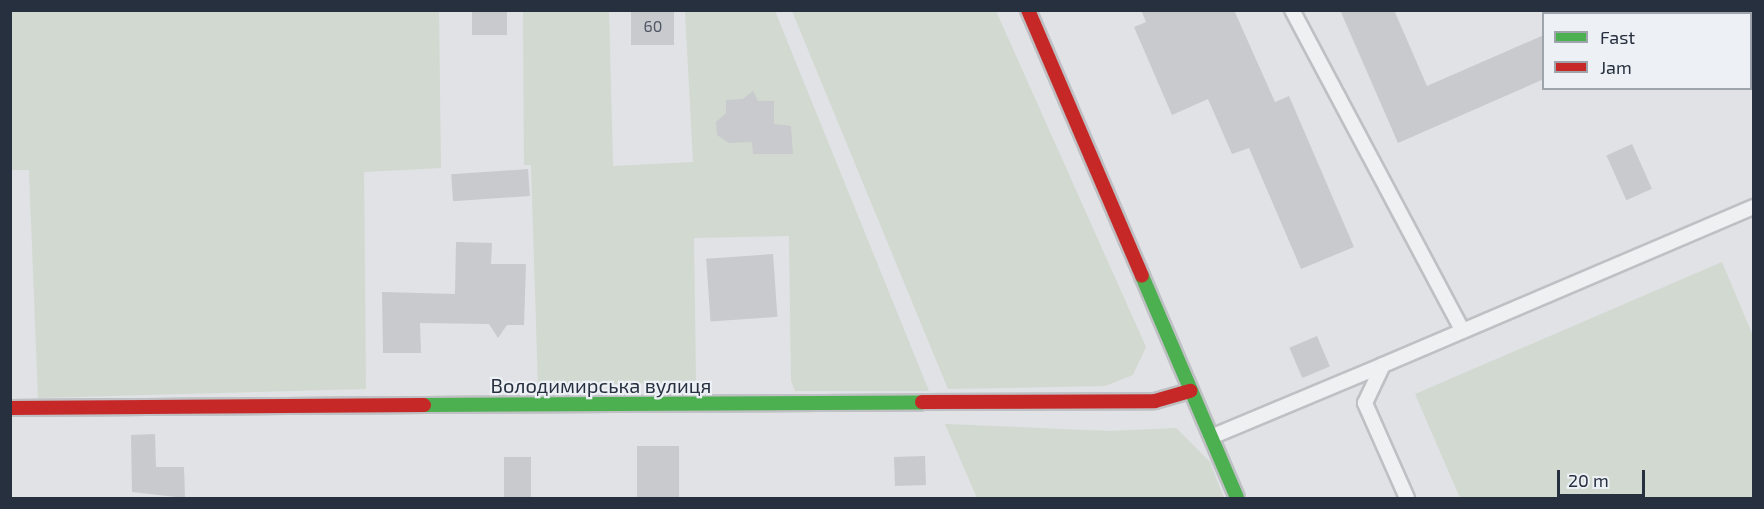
<!DOCTYPE html>
<meta charset="utf-8">
<style>
body{margin:0}
#map{position:relative;width:1764px;height:509px;overflow:hidden;background:#e0e2e5;font-family:"Exo 2",sans-serif}
div>[style]{position:absolute}
[style*='--x']{left:calc(var(--x)*1px);top:calc(var(--y)*1px);width:calc(var(--w)*1px);rotate:calc(var(--a)*1deg)}
.green>*{inset:0;background:#d1d9d0}
.building>*{inset:0;background:#c8cace;transform-origin:0 0}
.roads{filter:drop-shadow(2px 0 #bec0c3) drop-shadow(-2px 0 #bec0c3) drop-shadow(0 2px #bec0c3) drop-shadow(0 -2px #bec0c3)}
.lane>*{height:14px;margin:-7px;padding:0 7px;transform-origin:7px;border-radius:7px;background:#eff0f2}
.fast>*{height:14px;margin:-7px;padding:0 7px;transform-origin:7px;border-radius:7px;background:#4caf50}
.jam>*{height:14px;margin:-7px;padding:0 7px;transform-origin:7px;border-radius:7px;background:#c62828}
span{translate:-50% -50%;white-space:nowrap;text-align:center;line-height:1.15;-webkit-text-stroke:4.5px #edf1f5;paint-order:stroke}
.number-label{font-size:16px;color:#4f5764}
.number-label span{-webkit-text-stroke-width:0}
.street-label{font-size:20px;color:#26303f}
.frame{position:absolute;inset:0;border:12px solid #26303f;pointer-events:none}
.legend{position:absolute;left:1542px;top:12px;width:210px;height:78px;box-sizing:border-box;background:#edf1f5;border:2px solid #9da4ac;margin:0;padding:8px 10px;list-style:none;font-size:18px;color:#26303f}
.legend li{display:flex;align-items:center;gap:12px;height:30px}
.legend b{width:30px;border:2px solid #9da4ac}
.scale{position:absolute;left:1557px;top:470px;width:88px;height:27px;box-sizing:border-box;border:3px solid #26303f;border-top:0;padding-left:8px;font-size:18px;line-height:21px;white-space:nowrap;color:#26303f;-webkit-text-stroke:4px #edf1f5;paint-order:stroke}
</style>
<div id="map">
<div class="green">
<i style="clip-path:polygon(10px 11px,439px 11px,441px 168px,364px 172px,366px 389px,38px 398px,29px 170px,11px 170px)"></i>
<i style="clip-path:polygon(523px 11px,609px 11px,613px 166px,693px 162px,685px 11px,775px 11px,929px 391px,795px 391px,791px 381px,789px 236px,694px 238px,696px 382px,538px 386px,531px 165px,524px 165px)"></i>
<i style="clip-path:polygon(792px 11px,996px 11px,1146px 347px,1133px 375px,1105px 386px,948px 389px)"></i>
<i style="clip-path:polygon(1722px 262px,1753px 336px,1753px 498px,1460px 498px,1415px 394px)"></i>
<i style="clip-path:polygon(945px 424px,1109px 431px,1176px 428px,1210px 462px,1224px 498px,977px 498px)"></i>
</div>
<div class="building">
<i style="left:472px;top:10px;width:35px;height:25px"></i>
<i style="left:631px;top:10px;width:43px;height:35px"></i>
<i style="clip-path:polygon(1141px 10px,1234px 10px,1275px 102px,1289px 96px,1354px 247px,1301px 269px,1249px 148px,1232px 154px,1208px 99px,1172px 115px,1134px 27px,1146px 22px)"></i>
<i style="clip-path:polygon(1340px 10px,1394px 10px,1427px 86px,1544px 35px,1544px 79px,1398px 143px)"></i>
<i style="clip-path:polygon(753px 91px,758px 101px,774px 101px,774px 124px,791px 126px,793px 154px,753px 154px,752px 142px,729px 143px,717px 135px,716px 122px,726px 113px,726px 100px,743px 99px)"></i>
<i style="left:1632px;top:144px;width:49px;height:28px;rotate:66deg"></i>
<i style="left:528px;top:169px;width:27px;height:77px;rotate:86deg"></i>
<i style="clip-path:polygon(456px 242px,492px 243px,491px 264px,526px 264px,524px 325px,507px 325px,498px 338px,489px 324px,420px 323px,421px 353px,383px 353px,382px 292px,455px 294px)"></i>
<i style="left:773px;top:254px;width:63px;height:67px;rotate:86deg"></i>
<i style="left:1317px;top:336px;width:33px;height:30px;rotate:67deg"></i>
<i style="clip-path:polygon(155px 434px,156px 467px,184px 467px,185px 498px,132px 492px,131px 435px)"></i>
<i style="left:637px;top:446px;width:42px;height:52px"></i>
<i style="left:925px;top:456px;width:29px;height:31px;rotate:88deg"></i>
<i style="left:504px;top:457px;width:27px;height:41px"></i>
</div>
<div class="roads">
<div class="lane">
<i style="--x:1292;--y:10;--w:362;--a:62"></i>
<i style="--x:1211;--y:437;--w:186;--a:-22.7"></i>
<i style="--x:1407;--y:498;--w:104;--a:-113.9"></i>
<i style="--x:1365;--y:403;--w:42;--a:-64.7"></i>
<i style="--x:1383;--y:365;--w:403;--a:-23.1"></i>
</div>
<div class="fast">
<i style="--x:1142;--y:276;--w:241;--a:66.8"></i>
<i style="--x:424;--y:405;--w:498;--a:-0.3"></i>
</div>
<div class="jam">
<i style="--x:1028;--y:10;--w:289;--a:66.8"></i>
<i style="--x:922;--y:402;--w:233;--a:-0.2"></i>
<i style="--x:1155;--y:401;--w:37;--a:-16"></i>
<i style="--x:10;--y:408;--w:414;--a:-0.4"></i>
</div>
</div>
<div class="number-label">
<span style="left:653px;top:26px">60</span>
</div>
<div class="street-label">
<span style="left:601px;top:385px">Володимирська вулиця</span>
</div>
<div class="frame"></div>
<ul class="legend">
<li><b style="height:8px;background:#4caf50"></b>Fast</li>
<li><b style="height:8px;background:#c62828"></b>Jam</li>
</ul>
<div class="scale">20 m</div>
</div>
